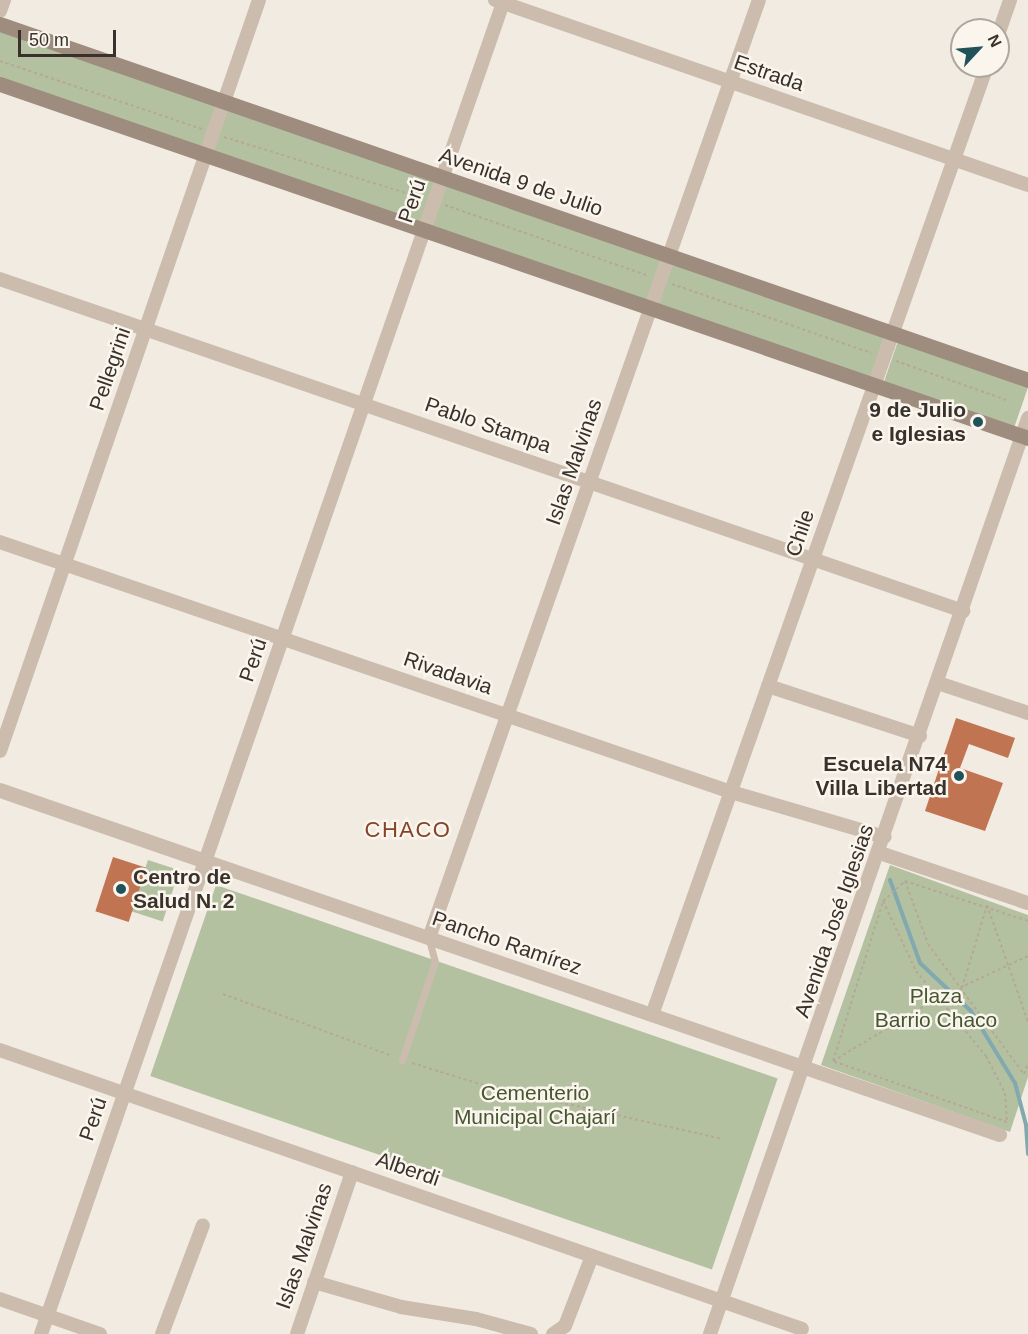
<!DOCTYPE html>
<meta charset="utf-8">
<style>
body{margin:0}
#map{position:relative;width:1028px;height:1334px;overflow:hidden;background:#f2ebe1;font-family:Arial,sans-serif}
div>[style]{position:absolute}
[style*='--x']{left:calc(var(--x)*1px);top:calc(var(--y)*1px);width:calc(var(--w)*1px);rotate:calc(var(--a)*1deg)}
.green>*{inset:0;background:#b4c1a1;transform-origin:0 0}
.stream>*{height:4px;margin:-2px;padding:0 2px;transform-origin:2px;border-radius:2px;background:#81a9af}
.building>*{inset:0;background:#c17451;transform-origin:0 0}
.path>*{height:2px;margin-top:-1px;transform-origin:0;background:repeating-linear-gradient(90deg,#b6a797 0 3px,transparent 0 6px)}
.service>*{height:7px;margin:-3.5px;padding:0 3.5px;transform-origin:3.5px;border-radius:3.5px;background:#cbbcad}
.minor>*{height:14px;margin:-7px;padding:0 7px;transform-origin:7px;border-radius:7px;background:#cbbcad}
.tertiary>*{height:15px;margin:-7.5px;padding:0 7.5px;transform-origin:7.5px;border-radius:7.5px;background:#cbbcad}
.secondary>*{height:15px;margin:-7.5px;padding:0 7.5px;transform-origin:7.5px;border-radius:7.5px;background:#9e8c7e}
.dots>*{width:16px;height:16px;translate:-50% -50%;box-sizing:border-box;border:3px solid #faf5ed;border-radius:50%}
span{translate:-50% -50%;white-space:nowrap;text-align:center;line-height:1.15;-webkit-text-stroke:5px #faf5ed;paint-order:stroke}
.street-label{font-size:21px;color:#39312b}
.poi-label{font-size:21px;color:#39312b;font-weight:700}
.right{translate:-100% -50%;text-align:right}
.left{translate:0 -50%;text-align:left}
.park-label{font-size:21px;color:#465630}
.neighbourhood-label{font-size:22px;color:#854428;letter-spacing:1.5px}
.north{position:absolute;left:950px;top:18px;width:60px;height:60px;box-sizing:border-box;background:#faf5ed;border:2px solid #ada79f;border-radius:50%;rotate:64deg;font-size:16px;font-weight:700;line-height:24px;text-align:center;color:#39312b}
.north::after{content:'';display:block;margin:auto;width:21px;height:27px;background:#225259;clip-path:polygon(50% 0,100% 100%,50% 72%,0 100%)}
.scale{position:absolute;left:18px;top:30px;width:98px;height:27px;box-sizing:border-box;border:3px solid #39312b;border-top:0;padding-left:8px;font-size:18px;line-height:21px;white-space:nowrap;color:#39312b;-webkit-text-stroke:4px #faf5ed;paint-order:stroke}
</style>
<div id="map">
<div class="green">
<i style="left:0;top:28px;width:231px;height:50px;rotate:19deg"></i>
<i style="left:227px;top:108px;width:220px;height:46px;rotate:19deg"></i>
<i style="left:446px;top:184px;width:228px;height:45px;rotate:19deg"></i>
<i style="left:672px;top:262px;width:225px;height:46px;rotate:19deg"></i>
<i style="left:898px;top:341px;width:138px;height:44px;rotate:19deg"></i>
<i style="left:148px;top:860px;width:33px;height:54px;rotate:18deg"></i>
<i style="clip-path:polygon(890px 865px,1028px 915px,1028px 1077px,1010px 1132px,821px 1065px)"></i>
<i style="left:216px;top:885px;width:594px;height:202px;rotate:19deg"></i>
</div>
<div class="stream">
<i style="--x:890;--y:880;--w:88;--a:70.1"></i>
<i style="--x:920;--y:963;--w:70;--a:43.3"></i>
<i style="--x:971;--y:1011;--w:84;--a:58.6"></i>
<i style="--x:1015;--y:1083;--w:43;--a:75.3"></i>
<i style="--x:1026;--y:1125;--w:29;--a:86"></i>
</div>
<div class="building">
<i style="clip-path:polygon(956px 718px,1015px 738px,1008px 758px,969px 744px,960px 768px,1003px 783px,985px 831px,925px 811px)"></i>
<i style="left:113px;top:857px;width:35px;height:57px;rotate:18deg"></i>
</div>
<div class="path">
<i style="--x:0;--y:61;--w:213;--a:18.6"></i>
<i style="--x:224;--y:137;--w:207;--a:17.1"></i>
<i style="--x:445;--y:205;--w:216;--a:19.2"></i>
<i style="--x:672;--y:284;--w:211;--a:19.1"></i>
<i style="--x:896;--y:361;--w:117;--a:19.5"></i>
<i style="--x:905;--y:881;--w:67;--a:69.9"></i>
<i style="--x:928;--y:944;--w:162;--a:53.6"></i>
<i style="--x:883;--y:901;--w:77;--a:64.8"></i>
<i style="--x:916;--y:971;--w:110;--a:50.5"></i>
<i style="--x:986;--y:1056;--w:42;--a:62.8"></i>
<i style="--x:1005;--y:1093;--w:29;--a:86"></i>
<i style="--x:1007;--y:1122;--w:184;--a:-160.7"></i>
<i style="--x:833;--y:1061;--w:168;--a:-72.6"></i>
<i style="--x:883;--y:901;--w:30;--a:-42"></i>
<i style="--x:905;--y:881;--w:129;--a:18"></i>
<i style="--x:962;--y:988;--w:87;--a:-73.2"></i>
<i style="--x:987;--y:905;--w:124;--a:70.7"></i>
<i style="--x:223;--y:994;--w:180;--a:20.1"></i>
<i style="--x:833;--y:1061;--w:122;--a:-31"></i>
<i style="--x:938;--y:998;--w:99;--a:-25"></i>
<i style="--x:412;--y:1063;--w:74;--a:17.2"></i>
<i style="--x:483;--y:1085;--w:246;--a:12.7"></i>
<i style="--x:1024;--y:1074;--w:12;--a:-70"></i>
</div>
<div class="service">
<i style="--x:402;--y:1060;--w:103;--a:-71.4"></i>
<i style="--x:435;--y:962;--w:23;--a:-105"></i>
</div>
<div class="minor">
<i style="--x:495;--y:0;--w:564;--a:19.14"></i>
<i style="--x:0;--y:11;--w:12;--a:-70"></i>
<i style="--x:998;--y:35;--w:37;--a:-71"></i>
<i style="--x:0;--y:279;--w:1019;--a:19.02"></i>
<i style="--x:0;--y:542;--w:773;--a:18.88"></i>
<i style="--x:731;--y:792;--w:160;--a:16.3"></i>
<i style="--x:938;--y:683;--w:95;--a:18.4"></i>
<i style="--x:768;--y:686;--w:160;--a:18.2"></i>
<i style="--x:0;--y:751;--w:794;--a:-70.97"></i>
<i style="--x:880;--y:853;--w:156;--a:18.7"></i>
<i style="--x:205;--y:861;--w:841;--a:19.02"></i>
<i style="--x:429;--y:938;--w:994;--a:-70.62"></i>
<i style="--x:652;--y:1015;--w:1006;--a:-70.56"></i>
<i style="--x:0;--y:1050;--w:849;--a:19.18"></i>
<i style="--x:314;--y:1282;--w:91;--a:16"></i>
<i style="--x:401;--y:1307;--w:76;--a:9.1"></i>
<i style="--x:476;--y:1319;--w:57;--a:15.3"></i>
<i style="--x:0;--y:1299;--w:106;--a:19.3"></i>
<i style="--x:41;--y:1334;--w:1412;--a:-70.86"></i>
<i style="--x:162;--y:1334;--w:116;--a:-69.4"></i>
<i style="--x:297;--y:1334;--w:171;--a:-71.2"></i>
<i style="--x:553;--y:1334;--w:14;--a:-34"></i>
<i style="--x:565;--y:1326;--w:75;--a:-68.9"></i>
<i style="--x:710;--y:1334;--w:970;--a:-70.85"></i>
</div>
<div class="tertiary">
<i style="--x:0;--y:790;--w:217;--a:19.1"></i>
</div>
<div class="secondary">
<i style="--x:0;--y:24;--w:1088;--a:19.1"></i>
<i style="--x:0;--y:84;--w:1087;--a:19"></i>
</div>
<div class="dots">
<i style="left:978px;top:422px;background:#225259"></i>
<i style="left:959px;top:776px;background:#225259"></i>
<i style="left:121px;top:889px;background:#225259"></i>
</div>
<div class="street-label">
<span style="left:769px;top:73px;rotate:19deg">Estrada</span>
<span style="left:521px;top:182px;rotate:19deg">Avenida 9 de Julio</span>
<span style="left:412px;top:201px;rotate:-71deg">Perú</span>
<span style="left:110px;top:369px;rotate:-71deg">Pellegrini</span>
<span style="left:488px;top:425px;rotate:19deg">Pablo Stampa</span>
<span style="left:574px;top:462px;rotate:-71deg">Islas Malvinas</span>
<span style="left:800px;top:533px;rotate:-71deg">Chile</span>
<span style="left:253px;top:660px;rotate:-71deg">Perú</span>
<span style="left:448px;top:673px;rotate:19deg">Rivadavia</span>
<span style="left:834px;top:921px;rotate:-71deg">Avenida José Iglesias</span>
<span style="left:507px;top:943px;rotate:19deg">Pancho Ramírez</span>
<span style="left:93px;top:1119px;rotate:-71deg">Perú</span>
<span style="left:408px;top:1169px;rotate:19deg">Alberdi</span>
<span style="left:304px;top:1246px;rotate:-71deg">Islas Malvinas</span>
</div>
<div class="poi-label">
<span class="right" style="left:966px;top:422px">9 de Julio<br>e Iglesias</span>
<span class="right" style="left:947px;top:776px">Escuela N74<br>Villa Libertad</span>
<span class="left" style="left:133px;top:889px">Centro de<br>Salud N. 2</span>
</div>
<div class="park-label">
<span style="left:936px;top:1008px">Plaza<br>Barrio Chaco</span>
<span style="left:535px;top:1105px">Cementerio<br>Municipal Chajarí</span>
</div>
<div class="neighbourhood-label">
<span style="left:408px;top:830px">CHACO</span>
</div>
<div class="north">N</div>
<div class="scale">50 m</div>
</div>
